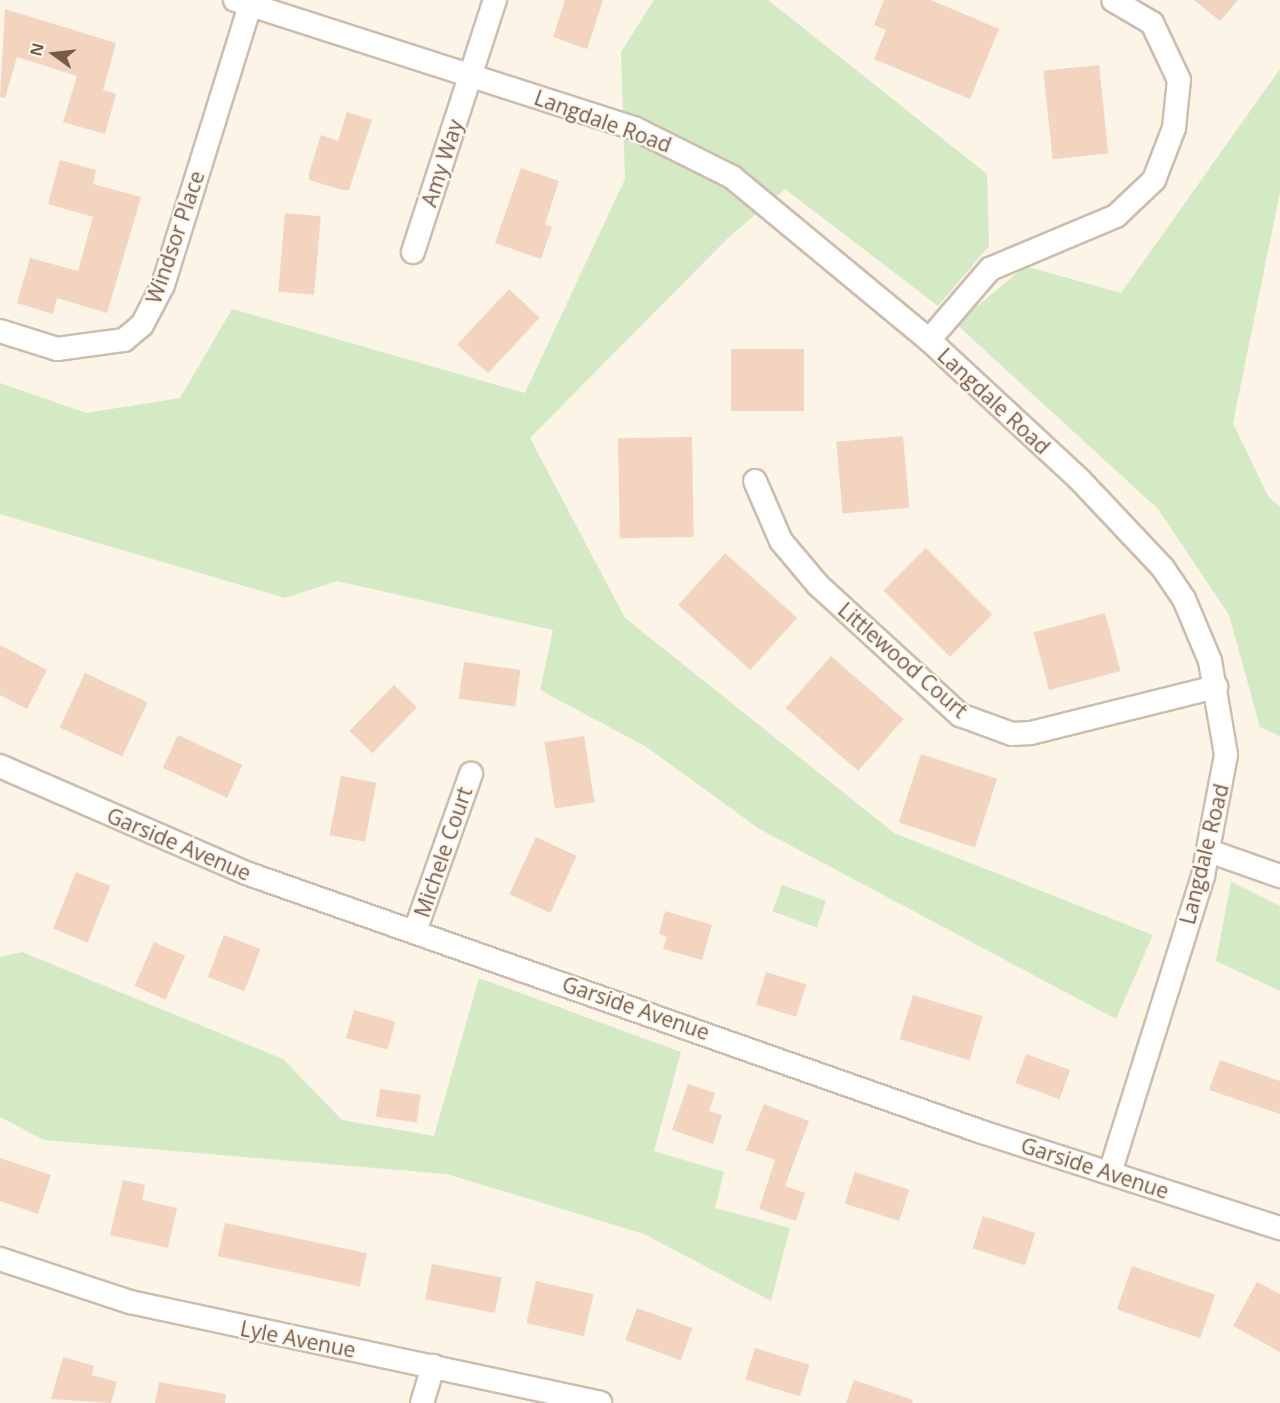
<!DOCTYPE html>
<style>
body{margin:0}
#map{position:relative;width:1280px;height:1403px;overflow:hidden;background:#fcf4e7;font-family:"Open Sans",sans-serif}
div>[style]{position:absolute}
[style*='--x']{left:calc(var(--x)*1px);top:calc(var(--y)*1px);width:calc(var(--w)*1px);rotate:calc(var(--a)*1deg)}
.green>*{inset:0;background:#d4eac5;transform-origin:0 0}
.building>*{inset:0;background:#f2d4bf;transform-origin:0 0}
.roads{filter:drop-shadow(2px 0 #cebcad) drop-shadow(-2px 0 #cebcad) drop-shadow(0 2px #cebcad) drop-shadow(0 -2px #cebcad)}
.minor>*{height:22px;margin:-11px;padding:0 11px;transform-origin:11px;border-radius:11px;background:#fff}
span{translate:-50% -50%;white-space:nowrap;text-align:center;line-height:1.15;-webkit-text-stroke:4.5px #fff8ee;paint-order:stroke}
.street-label{font-size:21px;color:#765b4b}
.north{position:absolute;left:24px;top:24px;width:60px;height:60px;-webkit-text-stroke:4px #fff8ee;paint-order:stroke;rotate:285deg;font-size:16px;font-weight:700;line-height:24px;text-align:center;color:#765b4b}
.north::after{content:'';display:block;margin:auto;width:21px;height:27px;background:#765b4b;clip-path:polygon(50% 0,100% 100%,50% 72%,0 100%)}
</style>
<div id="map">
<div class="green">
<i style="clip-path:polygon(654px 0,768px 0,987px 174px,989px 246px,938px 306px,785px 189px,729px 237px,530px 438px,625px 618px,894px 833px,1153px 935px,1116px 1019px,758px 828px,645px 746px,540px 690px,553px 630px,337px 581px,285px 598px,0 514px,0 383px,86px 413px,180px 398px,232px 309px,525px 393px,625px 179px,621px 52px)"></i>
<i style="clip-path:polygon(1280px 61px,1280px 192px,1233px 423px,1268px 496px,1280px 507px,1280px 736px,1260px 727px,1229px 615px,1158px 509px,956px 324px,1025px 266px,1121px 293px,1280px 69px)"></i>
<i style="clip-path:polygon(1231px 882px,1280px 906px,1280px 991px,1216px 961px)"></i>
<i style="left:782px;top:885px;width:47px;height:28px;rotate:20deg"></i>
<i style="clip-path:polygon(22px 952px,283px 1059px,342px 1120px,434px 1136px,479px 978px,681px 1052px,654px 1151px,724px 1172px,715px 1208px,790px 1228px,771px 1301px,644px 1234px,447px 1174px,44px 1140px,0 1117px,0 957px)"></i>
</div>
<div class="building">
<i style="clip-path:polygon(565px 0,603px 0,587px 49px,553px 37px)"></i>
<i style="clip-path:polygon(884px 0,931px 0,999px 29px,970px 99px,874px 59px,886px 30px,874px 25px)"></i>
<i style="clip-path:polygon(1194px 0,1238px 0,1220px 21px)"></i>
<i style="clip-path:polygon(5px 9px,116px 43px,103px 90px,116px 94px,105px 134px,63px 122px,77px 76px,49px 67px,17px 57px,5px 98px,0 97px)"></i>
<i style="left:1099px;top:65px;width:89px;height:56px;rotate:84deg"></i>
<i style="clip-path:polygon(347px 112px,372px 120px,349px 190px,342px 190px,309px 180px,309px 173px,321px 135px,338px 141px)"></i>
<i style="clip-path:polygon(60px 160px,96px 170px,93px 184px,141px 197px,107px 313px,57px 298px,53px 314px,17px 303px,30px 258px,78px 271px,93px 217px,48px 204px)"></i>
<i style="clip-path:polygon(521px 168px,559px 181px,545px 224px,552px 227px,541px 259px,495px 243px)"></i>
<i style="left:285px;top:213px;width:36px;height:79px;rotate:5deg"></i>
<i style="left:509px;top:289px;width:42px;height:76px;rotate:43deg"></i>
<i style="left:731px;top:349px;width:73px;height:62px"></i>
<i style="left:903px;top:436px;width:72px;height:67px;rotate:85deg"></i>
<i style="left:692px;top:437px;width:100px;height:74px;rotate:89deg"></i>
<i style="left:926px;top:548px;width:94px;height:60px;rotate:45deg"></i>
<i style="left:725px;top:553px;width:97px;height:70px;rotate:42deg"></i>
<i style="left:1105px;top:613px;width:60px;height:74px;rotate:75deg"></i>
<i style="clip-path:polygon(0 645px,47px 670px,27px 709px,0 695px)"></i>
<i style="left:831px;top:656px;width:96px;height:69px;rotate:41deg"></i>
<i style="left:464px;top:662px;width:57px;height:37px;rotate:8deg"></i>
<i style="left:85px;top:673px;width:69px;height:60px;rotate:25deg"></i>
<i style="left:394px;top:685px;width:32px;height:64px;rotate:44deg"></i>
<i style="left:178px;top:735px;width:71px;height:36px;rotate:25deg"></i>
<i style="left:584px;top:736px;width:67px;height:40px;rotate:81deg"></i>
<i style="left:921px;top:754px;width:80px;height:72px;rotate:18deg"></i>
<i style="left:341px;top:776px;width:36px;height:60px;rotate:11deg"></i>
<i style="left:536px;top:837px;width:45px;height:63px;rotate:25deg"></i>
<i style="left:76px;top:872px;width:37px;height:61px;rotate:22deg"></i>
<i style="clip-path:polygon(665px 911px,712px 925px,702px 960px,663px 949px,667px 937px,659px 934px)"></i>
<i style="left:224px;top:935px;width:39px;height:45px;rotate:21deg"></i>
<i style="left:154px;top:942px;width:34px;height:48px;rotate:24deg"></i>
<i style="left:766px;top:972px;width:42px;height:34px;rotate:17deg"></i>
<i style="left:913px;top:995px;width:73px;height:46px;rotate:17deg"></i>
<i style="left:354px;top:1010px;width:43px;height:29px;rotate:16deg"></i>
<i style="left:1026px;top:1054px;width:47px;height:31px;rotate:20deg"></i>
<i style="clip-path:polygon(1220px 1060px,1280px 1081px,1280px 1114px,1209px 1090px)"></i>
<i style="clip-path:polygon(688px 1084px,715px 1093px,709px 1111px,722px 1115px,713px 1144px,672px 1130px)"></i>
<i style="left:380px;top:1089px;width:41px;height:28px;rotate:8deg"></i>
<i style="clip-path:polygon(764px 1104px,809px 1121px,785px 1186px,805px 1193px,796px 1221px,759px 1209px,775px 1160px,746px 1150px)"></i>
<i style="clip-path:polygon(0 1158px,51px 1175px,38px 1214px,0 1201px)"></i>
<i style="left:855px;top:1172px;width:57px;height:33px;rotate:18deg"></i>
<i style="clip-path:polygon(123px 1180px,145px 1185px,142px 1200px,177px 1208px,168px 1248px,110px 1235px)"></i>
<i style="left:983px;top:1216px;width:55px;height:34px;rotate:18deg"></i>
<i style="left:225px;top:1223px;width:145px;height:34px;rotate:12deg"></i>
<i style="left:432px;top:1264px;width:71px;height:36px;rotate:11deg"></i>
<i style="left:1132px;top:1266px;width:88px;height:46px;rotate:19deg"></i>
<i style="left:536px;top:1281px;width:59px;height:43px;rotate:13deg"></i>
<i style="clip-path:polygon(1257px 1282px,1280px 1294px,1280px 1352px,1233px 1326px)"></i>
<i style="left:637px;top:1308px;width:59px;height:34px;rotate:20deg"></i>
<i style="left:755px;top:1348px;width:57px;height:33px;rotate:17deg"></i>
<i style="clip-path:polygon(63px 1357px,94px 1366px,92px 1375px,117px 1382px,111px 1403px,51px 1399px)"></i>
<i style="clip-path:polygon(854px 1380px,913px 1400px,912px 1403px,846px 1403px)"></i>
<i style="clip-path:polygon(159px 1382px,226px 1394px,225px 1403px,155px 1403px)"></i>
</div>
<div class="roads">
<div class="minor">
<i style="--x:235;--y:0;--w:419;--a:17.8"></i>
<i style="--x:634;--y:128;--w:110;--a:26.6"></i>
<i style="--x:732;--y:177;--w:256;--a:39.6"></i>
<i style="--x:929;--y:340;--w:206;--a:42.8"></i>
<i style="--x:1080;--y:480;--w:121;--a:46.7"></i>
<i style="--x:1163;--y:568;--w:37;--a:56"></i>
<i style="--x:1184;--y:599;--w:67;--a:67.2"></i>
<i style="--x:1210;--y:661;--w:95;--a:80.3"></i>
<i style="--x:1226;--y:755;--w:123;--a:100.8"></i>
<i style="--x:1203;--y:876;--w:311;--a:107.4"></i>
<i style="--x:413;--y:252;--w:265;--a:-72"></i>
<i style="--x:0;--y:331;--w:60;--a:17.5"></i>
<i style="--x:57;--y:349;--w:68;--a:-7.7"></i>
<i style="--x:124;--y:340;--w:23;--a:-40"></i>
<i style="--x:142;--y:325;--w:45;--a:-62.3"></i>
<i style="--x:163;--y:285;--w:299;--a:-72.7"></i>
<i style="--x:929;--y:340;--w:94;--a:-49.3"></i>
<i style="--x:990;--y:269;--w:137;--a:-22.8"></i>
<i style="--x:1116;--y:216;--w:52;--a:-43.5"></i>
<i style="--x:1154;--y:180;--w:56;--a:-69"></i>
<i style="--x:1174;--y:128;--w:48;--a:-84.1"></i>
<i style="--x:1179;--y:80;--w:63;--a:-115.3"></i>
<i style="--x:1152;--y:23;--w:45;--a:-149.5"></i>
<i style="--x:755;--y:481;--w:65;--a:66.6"></i>
<i style="--x:781;--y:541;--w:57;--a:49.9"></i>
<i style="--x:818;--y:585;--w:193;--a:42.5"></i>
<i style="--x:960;--y:715;--w:55;--a:20.1"></i>
<i style="--x:1012;--y:734;--w:19;--a:-3"></i>
<i style="--x:1031;--y:733;--w:191;--a:-14"></i>
<i style="--x:0;--y:766;--w:268;--a:23.5"></i>
<i style="--x:246;--y:873;--w:780;--a:19.39"></i>
<i style="--x:982;--y:1132;--w:313;--a:17.9"></i>
<i style="--x:1209;--y:851;--w:75;--a:19.4"></i>
<i style="--x:415;--y:931;--w:167;--a:-70.4"></i>
<i style="--x:0;--y:1259;--w:137;--a:18.3"></i>
<i style="--x:130;--y:1302;--w:481;--a:12.1"></i>
<i style="--x:422;--y:1403;--w:39;--a:-73"></i>
</div>
</div>
<div class="street-label">
<span style="left:603px;top:121px;rotate:20deg">Langdale Road</span>
<span style="left:442px;top:163px;rotate:-72deg">Amy Way</span>
<span style="left:175px;top:237px;rotate:-71deg">Windsor Place</span>
<span style="left:994px;top:401px;rotate:43deg">Langdale Road</span>
<span style="left:903px;top:660px;rotate:41deg">Littlewood Court</span>
<span style="left:179px;top:844px;rotate:23deg">Garside Avenue</span>
<span style="left:443px;top:852px;rotate:-71deg">Michele Court</span>
<span style="left:1204px;top:854px;rotate:-76deg">Langdale Road</span>
<span style="left:636px;top:1008px;rotate:19deg">Garside Avenue</span>
<span style="left:1095px;top:1168px;rotate:18deg">Garside Avenue</span>
<span style="left:298px;top:1339px;rotate:11deg">Lyle Avenue</span>
</div>
<div class="north">N</div>
</div>
